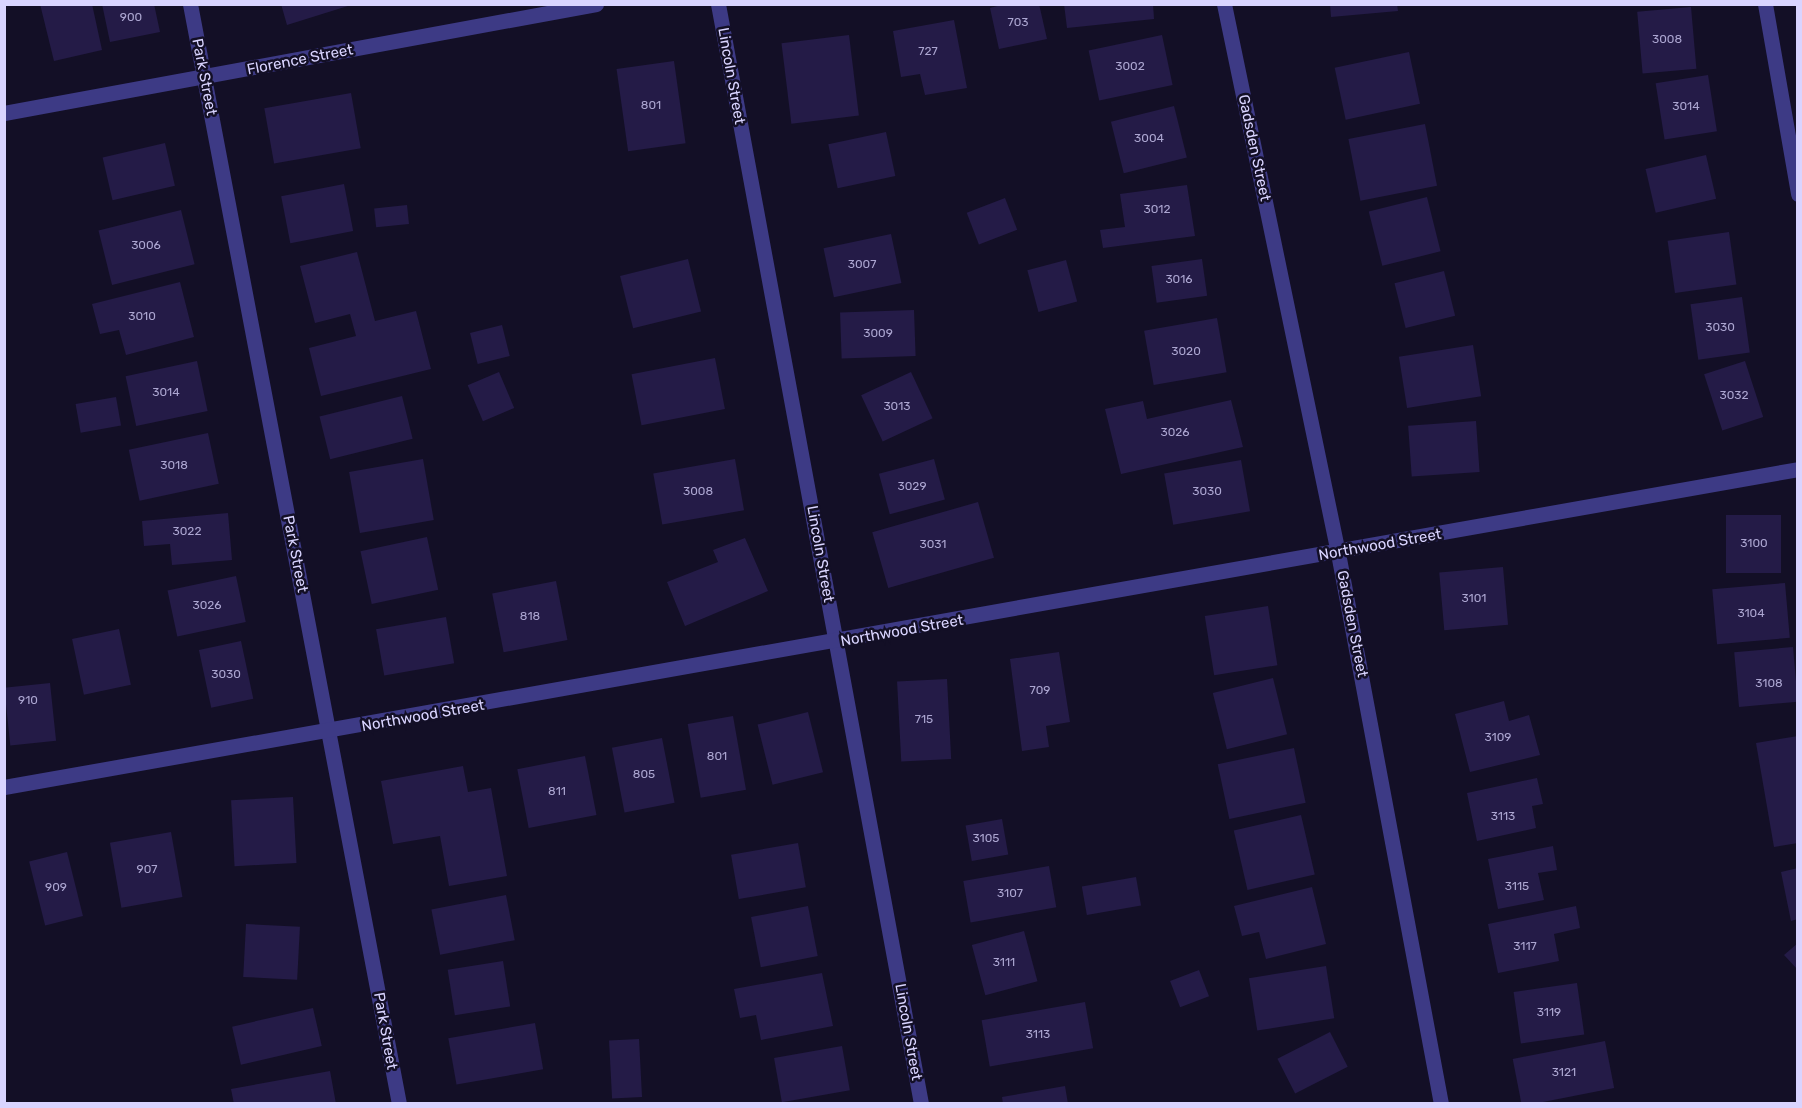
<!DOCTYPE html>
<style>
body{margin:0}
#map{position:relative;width:1802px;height:1108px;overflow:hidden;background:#130f26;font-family:Rubik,sans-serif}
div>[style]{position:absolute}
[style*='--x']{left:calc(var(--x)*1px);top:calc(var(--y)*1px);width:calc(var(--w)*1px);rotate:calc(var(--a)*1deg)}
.building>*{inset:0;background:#241b47;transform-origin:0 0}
.minor>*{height:15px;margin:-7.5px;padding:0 7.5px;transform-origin:7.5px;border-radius:7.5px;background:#3d3a85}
span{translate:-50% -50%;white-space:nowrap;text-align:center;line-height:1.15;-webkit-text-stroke:5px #130f26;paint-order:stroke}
.number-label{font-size:12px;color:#aca6d1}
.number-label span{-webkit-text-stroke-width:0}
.street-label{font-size:15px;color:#d9d4ff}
.frame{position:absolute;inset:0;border:6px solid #d9d4ff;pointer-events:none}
</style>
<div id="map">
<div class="building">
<i style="clip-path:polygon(40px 4px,92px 4px,102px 50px,54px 61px)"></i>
<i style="clip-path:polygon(102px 4px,154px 4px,160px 32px,110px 42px)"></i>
<i style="clip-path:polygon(281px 4px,351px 4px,351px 5px,287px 25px)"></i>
<i style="clip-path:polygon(1005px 4px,1039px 4px,1047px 39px,999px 49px,990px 8px)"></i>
<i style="clip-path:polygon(1064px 4px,1153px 4px,1154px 19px,1067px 28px)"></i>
<i style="clip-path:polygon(1330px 4px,1397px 4px,1398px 11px,1331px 17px)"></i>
<i style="left:1691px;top:7px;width:62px;height:54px;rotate:85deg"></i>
<i style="clip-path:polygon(954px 20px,967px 88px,925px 95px,920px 74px,901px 77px,893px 31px)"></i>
<i style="left:849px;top:35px;width:81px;height:68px;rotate:83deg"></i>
<i style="left:1162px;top:35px;width:51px;height:75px;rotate:78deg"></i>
<i style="left:1409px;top:52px;width:53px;height:76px;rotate:78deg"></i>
<i style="left:674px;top:61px;width:83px;height:58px;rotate:82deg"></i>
<i style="left:1708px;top:75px;width:57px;height:53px;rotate:81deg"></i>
<i style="left:351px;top:93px;width:56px;height:88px;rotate:80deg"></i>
<i style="left:1174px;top:106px;width:53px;height:65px;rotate:76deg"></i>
<i style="left:1425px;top:124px;width:63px;height:78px;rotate:79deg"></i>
<i style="left:886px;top:132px;width:45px;height:59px;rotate:78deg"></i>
<i style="left:165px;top:143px;width:44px;height:64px;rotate:77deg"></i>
<i style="left:1706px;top:155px;width:45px;height:62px;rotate:77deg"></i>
<i style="left:344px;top:184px;width:48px;height:64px;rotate:79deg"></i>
<i style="clip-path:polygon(1187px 185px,1195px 236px,1103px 248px,1100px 230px,1125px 227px,1120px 194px)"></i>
<i style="left:1427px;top:197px;width:56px;height:60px;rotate:76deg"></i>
<i style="left:1005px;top:198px;width:34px;height:41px;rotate:69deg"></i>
<i style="left:407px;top:205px;width:19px;height:33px;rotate:84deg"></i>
<i style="left:181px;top:210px;width:56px;height:85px;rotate:76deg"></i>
<i style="left:1729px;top:232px;width:53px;height:62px;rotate:82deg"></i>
<i style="left:891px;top:234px;width:50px;height:69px;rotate:78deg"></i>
<i style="clip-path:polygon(357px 252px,375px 321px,416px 311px,431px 369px,321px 396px,309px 348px,356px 336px,350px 314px,315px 323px,300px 266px)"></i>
<i style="left:688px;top:259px;width:54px;height:70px;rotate:76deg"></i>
<i style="left:1202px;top:259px;width:37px;height:51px;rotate:82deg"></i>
<i style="left:1066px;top:260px;width:43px;height:40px;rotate:75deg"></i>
<i style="left:1444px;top:271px;width:46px;height:51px;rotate:76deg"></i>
<i style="clip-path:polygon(180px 282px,194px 337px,126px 355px,119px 330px,100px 334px,92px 304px)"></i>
<i style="left:1742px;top:297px;width:56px;height:52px;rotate:82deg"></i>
<i style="left:914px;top:310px;width:46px;height:74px;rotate:88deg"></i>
<i style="left:1217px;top:318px;width:55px;height:74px;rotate:80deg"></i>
<i style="left:502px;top:325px;width:32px;height:33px;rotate:76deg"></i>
<i style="left:1473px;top:345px;width:52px;height:75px;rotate:81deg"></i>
<i style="left:715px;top:358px;width:52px;height:85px;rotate:79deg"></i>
<i style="left:197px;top:361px;width:51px;height:73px;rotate:78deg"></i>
<i style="left:1745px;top:361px;width:59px;height:43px;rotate:72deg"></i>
<i style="left:499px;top:372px;width:39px;height:34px;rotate:67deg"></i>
<i style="left:911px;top:372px;width:51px;height:55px;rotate:65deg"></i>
<i style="left:402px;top:396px;width:44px;height:85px;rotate:76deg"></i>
<i style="left:116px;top:397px;width:29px;height:41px;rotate:80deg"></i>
<i style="clip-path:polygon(1231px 400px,1243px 447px,1121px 474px,1105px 409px,1143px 401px,1147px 419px)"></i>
<i style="left:1476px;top:421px;width:51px;height:68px;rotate:86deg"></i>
<i style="left:208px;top:433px;width:52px;height:81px;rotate:78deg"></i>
<i style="left:423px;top:459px;width:62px;height:75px;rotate:80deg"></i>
<i style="left:735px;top:459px;width:52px;height:83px;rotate:80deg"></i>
<i style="left:934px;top:459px;width:42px;height:57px;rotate:75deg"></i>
<i style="left:1241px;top:460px;width:52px;height:78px;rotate:80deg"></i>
<i style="left:978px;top:502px;width:58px;height:110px;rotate:74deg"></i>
<i style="clip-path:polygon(228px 513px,232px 560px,172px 565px,170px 544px,144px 546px,142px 521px)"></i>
<i style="left:1726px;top:515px;width:55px;height:58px"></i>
<i style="left:427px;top:537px;width:54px;height:68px;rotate:78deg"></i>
<i style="clip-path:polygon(745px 538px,768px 591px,685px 626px,667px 582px,718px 562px,713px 550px)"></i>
<i style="left:1503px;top:567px;width:58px;height:64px;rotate:85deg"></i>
<i style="left:236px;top:576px;width:47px;height:70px;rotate:78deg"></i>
<i style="left:556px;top:581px;width:60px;height:65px;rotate:79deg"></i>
<i style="left:1785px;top:583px;width:55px;height:73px;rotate:85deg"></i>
<i style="left:1268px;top:606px;width:60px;height:64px;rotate:81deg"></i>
<i style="left:446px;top:617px;width:47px;height:71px;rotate:80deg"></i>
<i style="left:119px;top:629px;width:57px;height:48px;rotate:78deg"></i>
<i style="left:241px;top:641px;width:59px;height:43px;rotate:78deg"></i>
<i style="left:1793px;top:647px;width:55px;height:59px;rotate:85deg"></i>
<i style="clip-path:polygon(1059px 652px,1070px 722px,1046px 726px,1049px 747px,1022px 751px,1010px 659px)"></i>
<i style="left:1273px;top:678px;width:58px;height:62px;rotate:76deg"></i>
<i style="left:947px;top:679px;width:80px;height:50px;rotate:87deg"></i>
<i style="left:50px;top:683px;width:58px;height:46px;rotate:84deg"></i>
<i style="clip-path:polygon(1504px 701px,1509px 721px,1529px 715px,1540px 755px,1470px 772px,1455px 714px)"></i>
<i style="left:808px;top:712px;width:62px;height:52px;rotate:76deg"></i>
<i style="left:733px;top:716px;width:75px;height:46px;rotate:80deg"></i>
<i style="clip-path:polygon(1798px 736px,1798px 843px,1774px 847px,1756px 743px)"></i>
<i style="left:662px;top:738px;width:66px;height:51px;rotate:79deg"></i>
<i style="left:1294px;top:748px;width:56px;height:78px;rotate:78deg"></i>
<i style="left:585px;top:756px;width:60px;height:69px;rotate:79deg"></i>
<i style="clip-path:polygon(463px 766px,468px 792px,491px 788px,507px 876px,449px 886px,440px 836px,393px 844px,381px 781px)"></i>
<i style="clip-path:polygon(1537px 778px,1543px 804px,1532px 806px,1536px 828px,1477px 841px,1467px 793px)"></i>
<i style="left:293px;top:797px;width:66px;height:62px;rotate:87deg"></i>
<i style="left:1301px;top:815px;width:61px;height:69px;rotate:77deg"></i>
<i style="left:1002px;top:819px;width:36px;height:37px;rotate:80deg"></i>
<i style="left:171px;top:832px;width:66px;height:62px;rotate:80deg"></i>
<i style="left:798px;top:843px;width:45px;height:68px;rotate:80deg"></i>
<i style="clip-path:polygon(1553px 846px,1557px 870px,1538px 873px,1544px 900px,1498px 909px,1488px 859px)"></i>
<i style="left:67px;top:852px;width:66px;height:39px;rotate:76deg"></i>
<i style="left:1049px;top:866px;width:42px;height:87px;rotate:80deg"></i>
<i style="clip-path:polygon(1798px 868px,1798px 919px,1791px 921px,1781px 872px)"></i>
<i style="left:1136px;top:877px;width:29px;height:55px;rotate:80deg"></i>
<i style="clip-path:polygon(1312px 887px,1326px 944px,1266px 959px,1259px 932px,1242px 936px,1234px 906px)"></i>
<i style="left:506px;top:895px;width:46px;height:76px;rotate:79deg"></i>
<i style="left:808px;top:906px;width:51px;height:58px;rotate:79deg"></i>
<i style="clip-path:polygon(1576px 906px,1580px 928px,1554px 934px,1559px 961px,1498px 973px,1488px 924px)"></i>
<i style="left:246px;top:924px;width:54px;height:53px;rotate:3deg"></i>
<i style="left:1024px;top:931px;width:52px;height:54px;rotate:75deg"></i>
<i style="clip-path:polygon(1798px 943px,1798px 970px,1784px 955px)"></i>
<i style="left:503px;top:961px;width:46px;height:56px;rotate:81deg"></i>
<i style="left:1326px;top:966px;width:53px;height:78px;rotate:81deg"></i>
<i style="left:1199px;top:970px;width:28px;height:31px;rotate:69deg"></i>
<i style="clip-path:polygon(822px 973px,833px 1026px,761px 1040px,756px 1015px,740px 1018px,734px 989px)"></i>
<i style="left:1577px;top:983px;width:52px;height:64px;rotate:82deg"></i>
<i style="left:1085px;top:1002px;width:47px;height:105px;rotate:80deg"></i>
<i style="left:313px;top:1008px;width:39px;height:83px;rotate:77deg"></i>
<i style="left:535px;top:1023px;width:47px;height:88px;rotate:80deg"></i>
<i style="left:1330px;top:1032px;width:39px;height:59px;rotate:63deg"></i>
<i style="left:639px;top:1039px;width:58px;height:30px;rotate:87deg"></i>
<i style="left:1605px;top:1041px;width:48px;height:94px;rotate:79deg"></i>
<i style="left:842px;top:1046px;width:45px;height:69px;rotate:80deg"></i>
<i style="clip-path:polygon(330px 1071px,336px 1104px,234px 1104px,231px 1089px)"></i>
<i style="clip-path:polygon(1065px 1086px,1068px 1104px,1003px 1104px,1002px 1097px)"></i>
</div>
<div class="minor">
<i style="--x:190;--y:4;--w:1120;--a:79.24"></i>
<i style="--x:718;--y:4;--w:1119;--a:79.54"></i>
<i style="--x:1224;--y:4;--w:561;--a:78.27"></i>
<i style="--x:1338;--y:553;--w:561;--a:79.41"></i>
<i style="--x:1765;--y:4;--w:193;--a:80.1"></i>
<i style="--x:4;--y:113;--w:602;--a:-10.43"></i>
<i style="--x:4;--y:787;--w:1822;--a:-10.05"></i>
</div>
<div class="number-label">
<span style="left:131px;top:18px">900</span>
<span style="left:1018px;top:23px">703</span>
<span style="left:1667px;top:40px">3008</span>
<span style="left:928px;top:52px">727</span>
<span style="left:1130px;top:67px">3002</span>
<span style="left:651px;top:106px">801</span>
<span style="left:1686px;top:107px">3014</span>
<span style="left:1149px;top:139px">3004</span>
<span style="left:1157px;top:210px">3012</span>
<span style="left:146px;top:246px">3006</span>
<span style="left:862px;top:265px">3007</span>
<span style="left:1179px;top:280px">3016</span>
<span style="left:142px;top:317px">3010</span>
<span style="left:1720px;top:328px">3030</span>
<span style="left:878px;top:334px">3009</span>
<span style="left:1186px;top:352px">3020</span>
<span style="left:166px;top:393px">3014</span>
<span style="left:1734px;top:396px">3032</span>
<span style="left:897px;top:407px">3013</span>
<span style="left:1175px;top:433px">3026</span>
<span style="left:174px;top:466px">3018</span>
<span style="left:912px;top:487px">3029</span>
<span style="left:698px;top:492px">3008</span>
<span style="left:1207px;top:492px">3030</span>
<span style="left:187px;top:532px">3022</span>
<span style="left:1754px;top:544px">3100</span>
<span style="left:933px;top:545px">3031</span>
<span style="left:1474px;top:599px">3101</span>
<span style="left:207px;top:606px">3026</span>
<span style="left:1751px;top:614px">3104</span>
<span style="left:530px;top:617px">818</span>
<span style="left:226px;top:675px">3030</span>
<span style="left:1769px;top:684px">3108</span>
<span style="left:1040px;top:691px">709</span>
<span style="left:28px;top:701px">910</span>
<span style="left:924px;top:720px">715</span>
<span style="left:1498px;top:738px">3109</span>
<span style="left:717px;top:757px">801</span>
<span style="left:644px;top:775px">805</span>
<span style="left:557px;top:792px">811</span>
<span style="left:1503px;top:817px">3113</span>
<span style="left:986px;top:839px">3105</span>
<span style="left:147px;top:870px">907</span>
<span style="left:1517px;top:887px">3115</span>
<span style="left:56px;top:888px">909</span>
<span style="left:1010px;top:894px">3107</span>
<span style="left:1525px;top:947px">3117</span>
<span style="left:1004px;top:963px">3111</span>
<span style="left:1549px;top:1013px">3119</span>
<span style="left:1038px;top:1035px">3113</span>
<span style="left:1564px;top:1073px">3121</span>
</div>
<div class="street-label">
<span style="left:300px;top:60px;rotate:-11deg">Florence Street</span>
<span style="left:731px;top:76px;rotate:80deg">Lincoln Street</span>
<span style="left:204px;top:77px;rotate:79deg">Park Street</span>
<span style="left:1254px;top:148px;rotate:78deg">Gadsden Street</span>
<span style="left:1380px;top:545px;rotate:-10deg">Northwood Street</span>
<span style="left:295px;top:554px;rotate:79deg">Park Street</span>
<span style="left:820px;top:554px;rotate:80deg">Lincoln Street</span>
<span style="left:1352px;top:624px;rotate:79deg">Gadsden Street</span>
<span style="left:902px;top:631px;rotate:-10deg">Northwood Street</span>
<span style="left:423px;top:716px;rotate:-10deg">Northwood Street</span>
<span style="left:385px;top:1031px;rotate:80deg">Park Street</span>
<span style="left:908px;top:1032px;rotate:80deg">Lincoln Street</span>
</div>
<div class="frame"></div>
</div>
